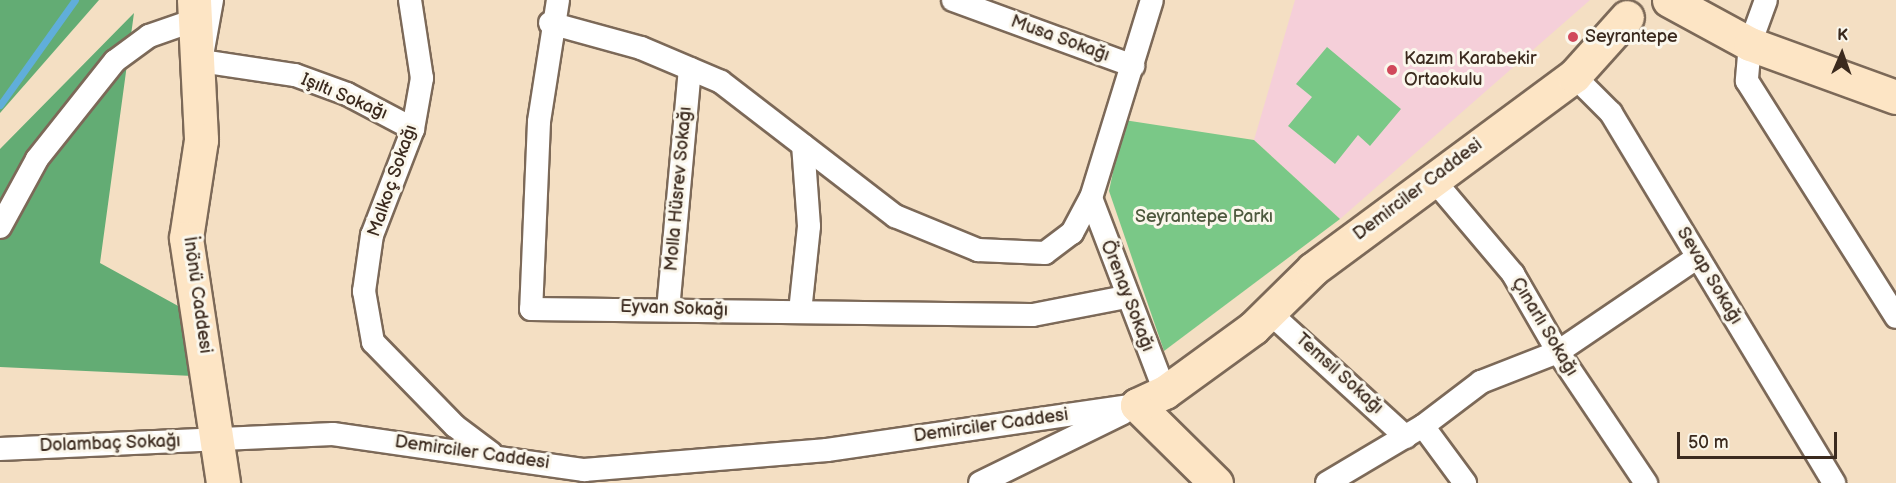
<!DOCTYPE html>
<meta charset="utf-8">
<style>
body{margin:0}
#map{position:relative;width:1896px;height:483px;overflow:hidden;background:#f4dfc3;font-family:"Balsamiq Sans",sans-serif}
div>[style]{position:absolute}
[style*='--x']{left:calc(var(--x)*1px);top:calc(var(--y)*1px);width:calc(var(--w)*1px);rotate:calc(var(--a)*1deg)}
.built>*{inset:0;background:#f5cfd9}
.green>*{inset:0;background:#7ac887}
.forest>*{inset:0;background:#63ac74}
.stream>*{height:7px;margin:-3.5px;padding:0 3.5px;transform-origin:3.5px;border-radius:3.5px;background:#60aeda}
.roads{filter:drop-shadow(2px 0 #7c6958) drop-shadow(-2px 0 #7c6958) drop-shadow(0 2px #7c6958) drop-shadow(0 -2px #7c6958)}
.street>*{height:22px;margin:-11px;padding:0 11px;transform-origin:11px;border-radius:11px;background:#fff}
.secondary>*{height:33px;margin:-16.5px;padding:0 16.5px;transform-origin:16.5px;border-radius:16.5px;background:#fde5c5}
.dots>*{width:16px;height:16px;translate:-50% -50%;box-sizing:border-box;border:3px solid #fbf7ec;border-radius:50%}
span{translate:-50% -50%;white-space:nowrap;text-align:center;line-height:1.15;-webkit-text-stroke:6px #fbf7ec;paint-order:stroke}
.poi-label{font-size:18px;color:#3b2a1e}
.left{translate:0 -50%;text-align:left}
.street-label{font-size:18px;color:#3b2a1e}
.park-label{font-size:18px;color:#4e593e}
.north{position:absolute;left:1812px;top:24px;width:60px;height:60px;-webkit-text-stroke:4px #fbf7ec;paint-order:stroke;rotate:2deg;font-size:16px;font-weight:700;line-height:24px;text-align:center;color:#3b2a1e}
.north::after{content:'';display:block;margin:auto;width:21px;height:27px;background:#3b2a1e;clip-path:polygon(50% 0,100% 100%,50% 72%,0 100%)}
.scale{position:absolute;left:1677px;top:432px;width:160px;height:27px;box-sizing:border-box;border:3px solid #3b2a1e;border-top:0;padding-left:8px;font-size:18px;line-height:21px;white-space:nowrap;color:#3b2a1e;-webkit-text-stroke:4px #fbf7ec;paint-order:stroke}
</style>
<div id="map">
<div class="built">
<i style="clip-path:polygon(1295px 0,1590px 0,1340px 219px,1254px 140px)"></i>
</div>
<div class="green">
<i style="clip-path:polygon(1327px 47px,1401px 109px,1370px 146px,1358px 135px,1335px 164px,1288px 126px,1312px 97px,1296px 84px)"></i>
<i style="clip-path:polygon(1124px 120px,1254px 140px,1340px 219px,1164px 351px,1109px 191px)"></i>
</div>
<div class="forest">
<i style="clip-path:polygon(0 0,99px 0,0 113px)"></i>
<i style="clip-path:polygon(134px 13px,100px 263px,180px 307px,193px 376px,0 367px,0 149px)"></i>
</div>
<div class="stream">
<i style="--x:0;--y:105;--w:129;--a:-54.5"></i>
</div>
<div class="roads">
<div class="street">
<i style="--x:212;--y:0;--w:62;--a:100.2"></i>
<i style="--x:201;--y:61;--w:95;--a:8.5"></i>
<i style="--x:295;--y:75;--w:55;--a:20.1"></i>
<i style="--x:347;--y:94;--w:75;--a:27.9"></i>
<i style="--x:410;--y:0;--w:79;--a:81.3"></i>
<i style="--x:422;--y:78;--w:52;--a:100"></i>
<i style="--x:413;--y:129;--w:114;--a:111.1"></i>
<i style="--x:372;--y:235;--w:57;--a:98.1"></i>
<i style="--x:364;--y:291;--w:52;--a:80"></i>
<i style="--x:373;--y:342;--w:117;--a:45.7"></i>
<i style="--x:455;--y:426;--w:45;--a:36.9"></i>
<i style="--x:558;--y:0;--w:123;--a:98.9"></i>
<i style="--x:539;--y:122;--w:187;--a:92.4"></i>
<i style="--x:531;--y:309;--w:502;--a:0.68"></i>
<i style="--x:1033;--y:315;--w:95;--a:-11"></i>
<i style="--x:953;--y:0;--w:192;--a:20.1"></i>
<i style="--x:1766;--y:0;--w:47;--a:110"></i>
<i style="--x:1750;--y:44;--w:37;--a:95"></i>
<i style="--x:1747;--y:81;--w:279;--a:57.7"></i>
<i style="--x:550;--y:23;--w:94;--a:15.4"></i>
<i style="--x:641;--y:48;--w:87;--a:23"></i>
<i style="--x:721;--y:82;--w:220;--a:37.6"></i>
<i style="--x:895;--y:216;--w:90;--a:22.3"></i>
<i style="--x:978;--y:250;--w:67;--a:2.6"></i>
<i style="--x:1045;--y:253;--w:34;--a:-37"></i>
<i style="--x:1072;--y:233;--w:40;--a:-62"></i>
<i style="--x:1091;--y:198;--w:207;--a:-72.9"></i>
<i style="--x:1574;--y:76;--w:52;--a:45"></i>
<i style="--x:1611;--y:113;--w:432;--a:58.9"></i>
<i style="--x:1432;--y:178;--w:126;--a:49.8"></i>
<i style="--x:1513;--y:274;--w:90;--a:60"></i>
<i style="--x:1558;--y:352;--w:158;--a:56.1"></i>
<i style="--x:1091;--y:198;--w:208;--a:69.1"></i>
<i style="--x:0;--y:227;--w:77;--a:-61.4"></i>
<i style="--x:37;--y:159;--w:125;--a:-51.5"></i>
<i style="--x:115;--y:61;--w:42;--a:-36.3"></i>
<i style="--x:149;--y:36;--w:49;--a:-19.2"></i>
<i style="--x:668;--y:310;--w:242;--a:-84.8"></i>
<i style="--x:800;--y:312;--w:86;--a:-84"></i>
<i style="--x:809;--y:226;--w:81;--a:-94.2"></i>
<i style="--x:1270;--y:313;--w:184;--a:42.4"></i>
<i style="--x:1423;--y:426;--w:71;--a:53.6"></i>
<i style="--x:0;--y:449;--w:333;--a:-2.6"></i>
<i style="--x:333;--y:434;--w:254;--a:8.2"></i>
<i style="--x:584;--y:470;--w:244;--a:-4.7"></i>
<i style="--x:827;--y:450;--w:313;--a:-8.3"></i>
<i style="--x:980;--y:483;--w:159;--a:-26.1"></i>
<i style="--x:1327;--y:483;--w:112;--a:-30.7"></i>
<i style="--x:1423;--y:426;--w:73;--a:-37.2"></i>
<i style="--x:1481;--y:382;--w:83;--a:-21.3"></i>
<i style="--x:1558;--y:352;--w:169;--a:-34.2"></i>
</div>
<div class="secondary">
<i style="--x:194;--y:0;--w:140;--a:87.1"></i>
<i style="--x:201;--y:140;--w:99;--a:98.7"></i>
<i style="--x:186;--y:238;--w:248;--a:81.4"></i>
<i style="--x:1669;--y:0;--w:92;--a:28.5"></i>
<i style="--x:1750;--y:44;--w:155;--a:20"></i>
<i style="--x:1216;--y:483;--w:111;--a:-135.4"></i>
<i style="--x:1137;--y:405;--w:31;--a:-25"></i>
<i style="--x:1165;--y:392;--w:109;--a:-36"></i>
<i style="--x:1253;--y:328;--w:84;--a:-44.5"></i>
<i style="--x:1313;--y:269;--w:325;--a:-36.5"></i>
<i style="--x:1574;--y:76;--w:79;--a:-48.1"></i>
</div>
</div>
<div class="dots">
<i style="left:1573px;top:37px;background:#d1495b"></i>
<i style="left:1392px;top:70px;background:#d1495b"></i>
</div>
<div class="poi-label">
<span class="left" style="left:1585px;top:37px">Seyrantepe</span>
<span class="left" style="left:1404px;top:70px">Kazım Karabekir<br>Ortaokulu</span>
</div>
<div class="street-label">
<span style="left:1060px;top:39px;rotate:20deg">Musa Sokağı</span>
<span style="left:344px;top:97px;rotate:23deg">Işıltı Sokağı</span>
<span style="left:393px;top:181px;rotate:-71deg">Malkoç Sokağı</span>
<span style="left:679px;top:189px;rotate:-85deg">Molla Hüsrev Sokağı</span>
<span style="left:1418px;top:190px;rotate:-37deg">Demirciler Caddesi</span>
<span style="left:1709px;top:276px;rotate:59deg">Sevap Sokağı</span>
<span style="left:197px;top:295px;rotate:82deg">İnönü Caddesi</span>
<span style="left:1127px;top:296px;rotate:69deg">Örenay Sokağı</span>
<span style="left:674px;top:309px;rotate:2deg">Eyvan Sokağı</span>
<span style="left:1544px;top:327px;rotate:59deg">Çınarlı Sokağı</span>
<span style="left:1339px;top:374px;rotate:42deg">Temsil Sokağı</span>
<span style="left:991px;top:426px;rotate:-8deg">Demirciler Caddesi</span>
<span style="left:110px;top:444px;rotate:-2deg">Dolambaç Sokağı</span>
<span style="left:472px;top:453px;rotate:8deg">Demirciler Caddesi</span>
</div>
<div class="park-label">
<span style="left:1204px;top:217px">Seyrantepe Parkı</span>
</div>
<div class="north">K</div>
<div class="scale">50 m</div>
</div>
